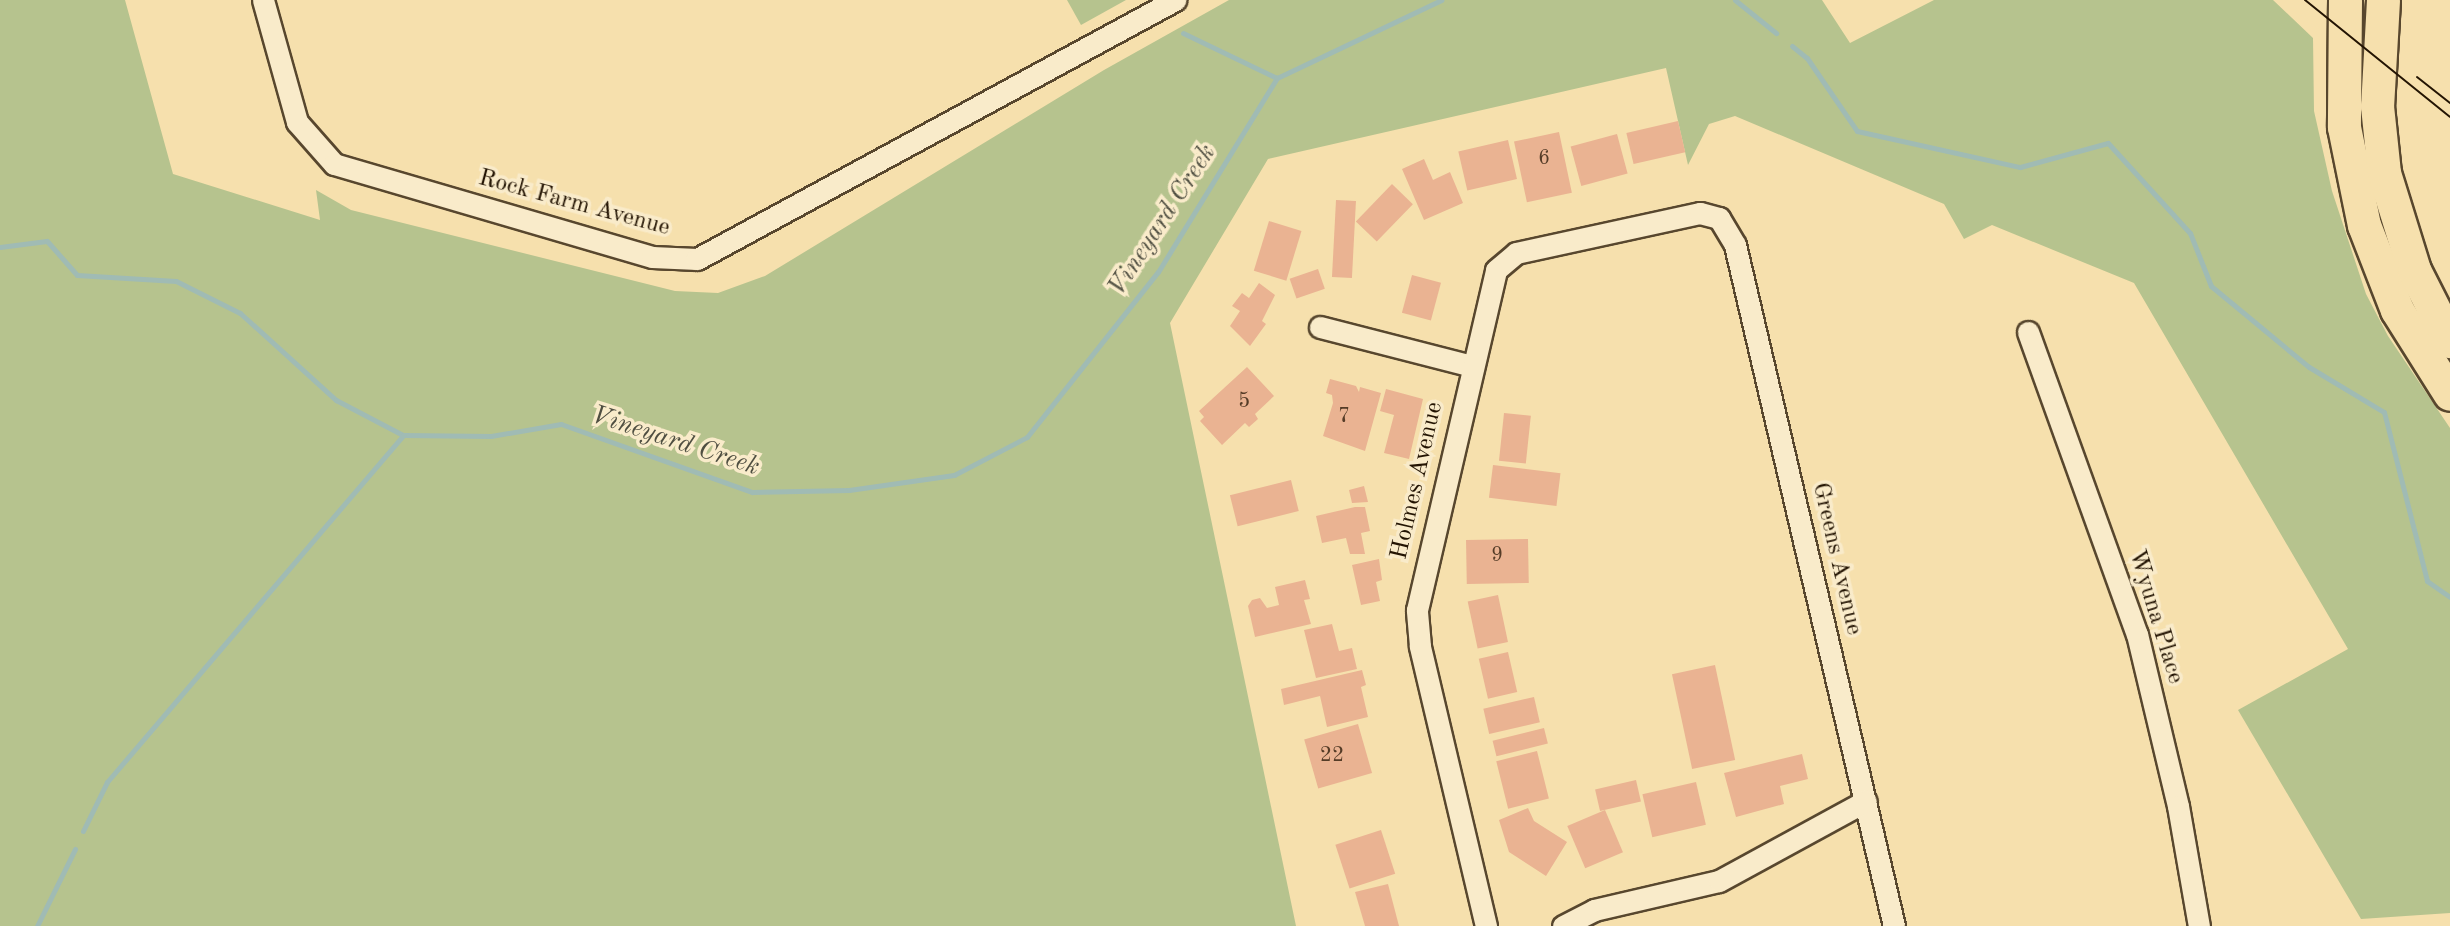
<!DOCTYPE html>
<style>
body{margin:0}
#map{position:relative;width:2450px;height:926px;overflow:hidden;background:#f6e0ad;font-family:"Old Standard TT",serif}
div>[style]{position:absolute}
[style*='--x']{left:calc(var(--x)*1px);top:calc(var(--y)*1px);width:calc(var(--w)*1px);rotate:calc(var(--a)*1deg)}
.green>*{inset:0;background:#b6c38e}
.stream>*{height:5px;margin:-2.5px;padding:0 2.5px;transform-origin:2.5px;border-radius:2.5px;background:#a0bbb4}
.building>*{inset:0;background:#eab392;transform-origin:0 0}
.roads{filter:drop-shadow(2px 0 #58472e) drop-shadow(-2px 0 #58472e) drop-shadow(0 2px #58472e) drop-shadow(0 -2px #58472e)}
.minor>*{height:21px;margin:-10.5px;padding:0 10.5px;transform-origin:10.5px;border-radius:10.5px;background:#f9ebca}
.primary>*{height:33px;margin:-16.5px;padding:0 16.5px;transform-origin:16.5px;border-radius:16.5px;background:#f6e0ad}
.tram>*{height:2px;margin:-1px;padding:0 1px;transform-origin:1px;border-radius:1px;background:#231403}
span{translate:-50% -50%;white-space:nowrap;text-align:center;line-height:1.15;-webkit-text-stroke:7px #f9ebca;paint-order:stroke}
.number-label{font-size:21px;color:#553c27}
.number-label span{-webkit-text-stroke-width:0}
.street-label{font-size:24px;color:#231403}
.water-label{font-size:26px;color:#4f4e41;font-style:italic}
</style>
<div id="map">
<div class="green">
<i style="clip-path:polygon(0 0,125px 0,173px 174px,320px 220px,316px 190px,351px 210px,675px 291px,718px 293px,765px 276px,1104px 70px,1229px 0,1822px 0,1850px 43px,1934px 0,2273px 0,2313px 38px,2314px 111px,2332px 191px,2366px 294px,2388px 336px,2450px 428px,2450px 913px,2361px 919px,2238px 710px,2348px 649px,2134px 283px,1992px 225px,1964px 239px,1944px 204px,1735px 116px,1709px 124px,1688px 165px,1666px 68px,1268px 159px,1170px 323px,1296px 926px,0 926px)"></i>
<i style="clip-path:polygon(1067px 0,1126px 0,1081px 25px)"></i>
</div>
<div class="stream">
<i style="--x:1735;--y:0;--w:53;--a:38.8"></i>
<i style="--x:1183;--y:33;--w:104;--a:25.6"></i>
<i style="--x:1792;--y:46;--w:19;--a:39"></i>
<i style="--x:1807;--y:58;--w:88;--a:55.6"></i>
<i style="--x:1857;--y:131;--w:167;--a:12.5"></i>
<i style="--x:2020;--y:167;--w:91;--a:-15.3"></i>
<i style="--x:2108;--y:143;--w:122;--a:47.7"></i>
<i style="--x:2190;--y:233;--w:57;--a:68.4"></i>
<i style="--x:2211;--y:286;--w:127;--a:39.6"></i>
<i style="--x:2309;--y:367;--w:87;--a:31"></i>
<i style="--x:2384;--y:412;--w:174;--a:75.7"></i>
<i style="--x:2427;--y:581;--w:28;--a:35"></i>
<i style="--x:0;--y:247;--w:47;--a:-7.3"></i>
<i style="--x:47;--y:241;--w:45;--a:48.6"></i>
<i style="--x:77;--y:275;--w:99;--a:3.5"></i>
<i style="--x:176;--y:281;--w:72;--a:26.6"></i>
<i style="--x:240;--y:313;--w:130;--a:42.2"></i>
<i style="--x:336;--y:400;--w:76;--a:27.6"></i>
<i style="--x:403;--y:435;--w:88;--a:0.7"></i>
<i style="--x:491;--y:436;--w:71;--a:-9.7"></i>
<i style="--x:561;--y:424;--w:203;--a:19.6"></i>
<i style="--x:752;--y:492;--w:97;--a:-1.2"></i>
<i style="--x:849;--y:490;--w:106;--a:-8.1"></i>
<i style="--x:954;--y:475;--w:82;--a:-27.5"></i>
<i style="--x:1027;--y:437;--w:211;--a:-51.6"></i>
<i style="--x:1158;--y:272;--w:228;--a:-58.5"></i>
<i style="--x:1277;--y:78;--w:182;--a:-25.4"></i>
<i style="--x:83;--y:831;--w:55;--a:-63.9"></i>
<i style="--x:107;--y:782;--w:456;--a:-49.5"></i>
<i style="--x:37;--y:926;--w:86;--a:-63.7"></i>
</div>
<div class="building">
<i style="left:1678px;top:121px;width:32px;height:53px;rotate:77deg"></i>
<i style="left:1559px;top:132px;width:62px;height:46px;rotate:78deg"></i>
<i style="left:1617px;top:134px;width:41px;height:48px;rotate:75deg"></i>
<i style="left:1508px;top:140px;width:40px;height:51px;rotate:77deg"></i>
<i style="clip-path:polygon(1424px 159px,1433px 180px,1450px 172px,1463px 203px,1424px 220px,1402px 169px)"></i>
<i style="left:1392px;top:184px;width:29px;height:52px;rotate:44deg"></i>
<i style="left:1336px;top:200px;width:20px;height:77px;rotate:3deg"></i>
<i style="left:1269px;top:221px;width:34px;height:52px;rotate:17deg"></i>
<i style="left:1318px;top:269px;width:21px;height:30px;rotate:71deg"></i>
<i style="left:1412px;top:275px;width:30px;height:39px;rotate:15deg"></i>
<i style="clip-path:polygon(1259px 283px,1275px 295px,1262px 321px,1266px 324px,1250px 346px,1230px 326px,1240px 311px,1232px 306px,1242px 293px,1249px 298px)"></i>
<i style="clip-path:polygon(1247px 367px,1274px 396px,1255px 414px,1258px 419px,1249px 427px,1245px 423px,1222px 445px,1200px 421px,1204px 417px,1199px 411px)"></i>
<i style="clip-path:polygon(1330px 379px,1356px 386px,1359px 392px,1360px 387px,1381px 393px,1365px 451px,1323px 436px,1333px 403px,1332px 395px,1326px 393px)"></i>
<i style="clip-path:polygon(1386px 389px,1423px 399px,1409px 459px,1384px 453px,1394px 415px,1380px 411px)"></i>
<i style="left:1504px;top:413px;width:27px;height:48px;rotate:6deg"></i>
<i style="left:1493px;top:465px;width:68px;height:33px;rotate:7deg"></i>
<i style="left:1291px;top:480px;width:32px;height:63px;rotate:76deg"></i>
<i style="clip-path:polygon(1364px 486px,1368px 502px,1352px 503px,1349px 490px)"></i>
<i style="clip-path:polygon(1355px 507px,1365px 507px,1370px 531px,1361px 533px,1365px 554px,1350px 554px,1346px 538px,1322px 543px,1316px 516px)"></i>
<i style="left:1528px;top:539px;width:44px;height:62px;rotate:89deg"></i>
<i style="clip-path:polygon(1379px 559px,1382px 580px,1376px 582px,1380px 601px,1361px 605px,1352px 565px)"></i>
<i style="clip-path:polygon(1305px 580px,1310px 599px,1304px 600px,1311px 624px,1255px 637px,1248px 606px,1252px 600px,1260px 598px,1267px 608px,1279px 605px,1275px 587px)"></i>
<i style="left:1498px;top:595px;width:48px;height:31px;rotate:78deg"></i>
<i style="clip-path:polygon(1332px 624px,1339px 651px,1352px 648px,1357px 669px,1316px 678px,1304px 630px)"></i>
<i style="left:1508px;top:652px;width:41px;height:30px;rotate:77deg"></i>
<i style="left:1715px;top:665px;width:97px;height:44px;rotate:78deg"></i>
<i style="clip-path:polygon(1362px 670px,1366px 685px,1361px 687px,1368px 717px,1327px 727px,1320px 696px,1284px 705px,1281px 689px)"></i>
<i style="left:1534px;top:697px;width:26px;height:52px;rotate:77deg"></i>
<i style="left:1358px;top:724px;width:51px;height:56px;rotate:74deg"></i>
<i style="left:1544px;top:728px;width:16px;height:53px;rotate:76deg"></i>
<i style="left:1537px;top:751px;width:49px;height:42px;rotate:76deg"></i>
<i style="clip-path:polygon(1802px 754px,1808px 779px,1780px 786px,1784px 804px,1736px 817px,1724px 773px)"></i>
<i style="left:1636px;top:780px;width:22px;height:42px;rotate:77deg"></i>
<i style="left:1696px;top:782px;width:44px;height:55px;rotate:77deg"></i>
<i style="clip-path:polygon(1528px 808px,1534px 821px,1567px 842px,1546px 876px,1509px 852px,1499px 820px)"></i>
<i style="left:1605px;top:810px;width:46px;height:41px;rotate:67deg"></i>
<i style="left:1381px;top:830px;width:46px;height:48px;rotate:72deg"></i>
<i style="clip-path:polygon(1388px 884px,1399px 926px,1365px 926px,1355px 892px)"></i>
</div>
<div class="roads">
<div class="minor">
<i style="--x:263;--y:0;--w:127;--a:74.4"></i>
<i style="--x:297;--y:122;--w:56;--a:48.6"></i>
<i style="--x:334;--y:164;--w:331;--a:16.3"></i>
<i style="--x:652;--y:257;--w:45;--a:2.5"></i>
<i style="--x:697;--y:259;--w:544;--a:-28.45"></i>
<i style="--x:1320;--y:327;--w:157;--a:14.4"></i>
<i style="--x:2028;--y:332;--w:321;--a:70.2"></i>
<i style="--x:2137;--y:634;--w:177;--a:76.6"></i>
<i style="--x:2178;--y:806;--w:122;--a:80.1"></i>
<i style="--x:1486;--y:926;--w:288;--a:-103.3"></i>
<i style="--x:1420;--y:646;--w:36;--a:-95"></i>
<i style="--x:1417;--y:610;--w:349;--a:-76.9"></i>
<i style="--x:1496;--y:270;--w:26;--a:-40"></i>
<i style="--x:1516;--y:253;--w:188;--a:-12.3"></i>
<i style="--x:1700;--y:213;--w:20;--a:15"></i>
<i style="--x:1719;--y:218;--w:31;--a:59"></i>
<i style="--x:1735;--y:245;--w:699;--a:76.86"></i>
<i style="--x:1563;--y:926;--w:35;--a:-27"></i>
<i style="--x:1594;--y:910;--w:128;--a:-13.1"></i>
<i style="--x:1719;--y:881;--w:167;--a:-28.6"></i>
</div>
<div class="primary">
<i style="--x:2345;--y:0;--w:127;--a:90.5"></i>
<i style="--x:2344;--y:127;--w:100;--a:78.5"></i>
<i style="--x:2364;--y:225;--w:91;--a:68.8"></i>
<i style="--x:2397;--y:310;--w:99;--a:57.8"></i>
<i style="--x:2383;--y:0;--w:106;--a:93.2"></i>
<i style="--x:2377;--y:106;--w:67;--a:84"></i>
<i style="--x:2384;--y:173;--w:102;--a:72.8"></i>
<i style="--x:2414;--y:270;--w:80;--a:63.1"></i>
</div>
</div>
<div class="tram">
<i style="--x:2305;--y:0;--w:186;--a:38.9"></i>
<i style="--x:2417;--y:77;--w:42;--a:38.2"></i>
</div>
<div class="number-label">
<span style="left:1544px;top:159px">6</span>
<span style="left:1244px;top:402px">5</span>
<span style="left:1344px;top:417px">7</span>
<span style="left:1497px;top:556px">9</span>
<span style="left:1332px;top:756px">22</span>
</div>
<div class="street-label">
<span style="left:574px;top:204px;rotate:15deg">Rock Farm Avenue</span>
<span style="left:1418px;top:481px;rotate:-77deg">Holmes Avenue</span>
<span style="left:1836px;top:559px;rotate:77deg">Greens Avenue</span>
<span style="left:2155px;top:617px;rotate:73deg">Wyuna Place</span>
</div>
<div class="water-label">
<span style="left:1163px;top:221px;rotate:-57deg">Vineyard Creek</span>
<span style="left:675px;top:442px;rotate:18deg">Vineyard Creek</span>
</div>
</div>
